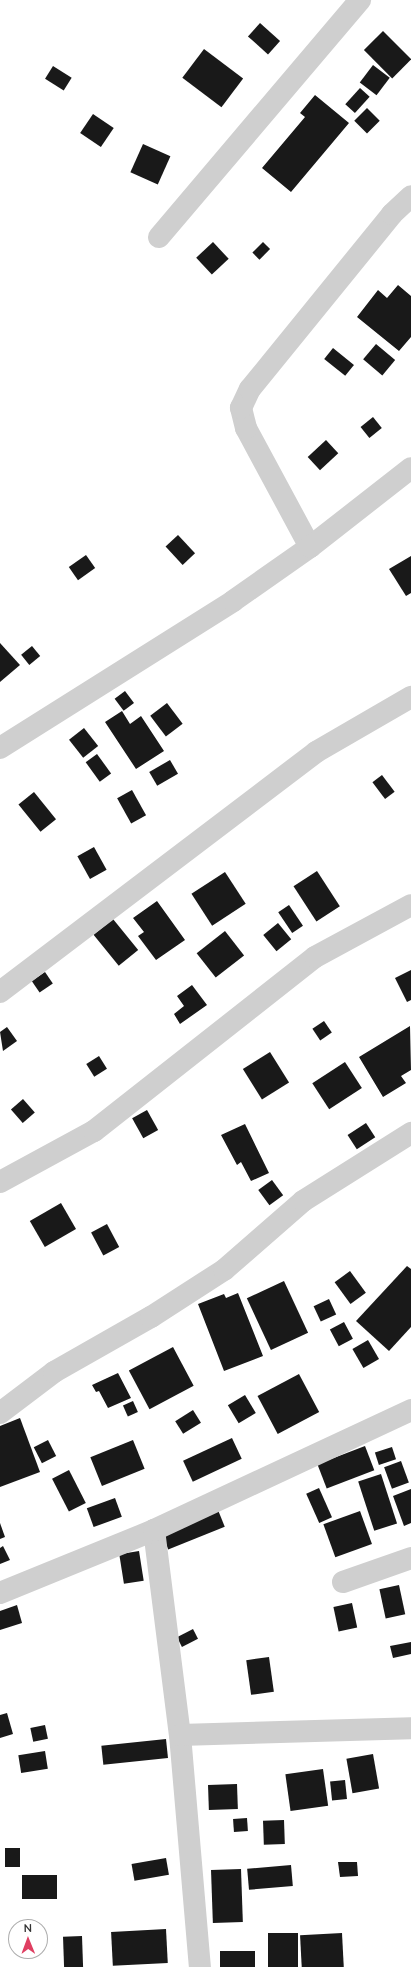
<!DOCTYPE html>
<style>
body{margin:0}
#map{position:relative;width:411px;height:1967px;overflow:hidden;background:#fff;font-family:Mulish,sans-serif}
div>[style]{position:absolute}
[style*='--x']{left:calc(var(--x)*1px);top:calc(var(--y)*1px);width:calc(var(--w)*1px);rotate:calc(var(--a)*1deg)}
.building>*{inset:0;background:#191919;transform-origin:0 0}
.minor>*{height:22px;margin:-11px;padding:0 11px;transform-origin:11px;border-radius:11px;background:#cfcfcf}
span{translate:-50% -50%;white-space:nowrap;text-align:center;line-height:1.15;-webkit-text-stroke:4px #fff;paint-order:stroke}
.north{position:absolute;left:8px;top:1919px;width:40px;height:40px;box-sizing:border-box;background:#fff;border:1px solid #adadad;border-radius:50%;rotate:359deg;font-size:11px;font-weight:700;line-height:16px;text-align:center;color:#323232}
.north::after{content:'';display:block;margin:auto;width:14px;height:18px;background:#df3e61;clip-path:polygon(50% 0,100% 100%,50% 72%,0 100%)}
</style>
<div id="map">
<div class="building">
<i style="left:260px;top:23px;width:27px;height:18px;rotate:42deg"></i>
<i style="left:383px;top:31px;width:40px;height:27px;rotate:45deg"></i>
<i style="left:204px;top:49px;width:49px;height:36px;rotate:37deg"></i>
<i style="left:373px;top:65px;width:21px;height:22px;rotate:37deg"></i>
<i style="left:53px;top:66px;width:22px;height:15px;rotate:32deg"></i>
<i style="left:360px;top:88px;width:13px;height:22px;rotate:42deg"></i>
<i style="clip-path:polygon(315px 95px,349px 123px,291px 192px,262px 168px,305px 117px,300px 113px)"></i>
<i style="left:367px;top:108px;width:18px;height:18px;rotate:45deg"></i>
<i style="left:93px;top:114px;width:25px;height:23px;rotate:34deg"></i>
<i style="left:143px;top:144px;width:30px;height:31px;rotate:24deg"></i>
<i style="left:213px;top:242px;width:23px;height:23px;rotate:47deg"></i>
<i style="left:263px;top:242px;width:10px;height:15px;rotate:45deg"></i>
<i style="clip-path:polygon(398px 285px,411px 296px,411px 337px,399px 351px,357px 317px,378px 290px,387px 298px)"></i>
<i style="left:376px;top:344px;width:25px;height:20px;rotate:40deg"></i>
<i style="left:333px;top:348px;width:27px;height:14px;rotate:39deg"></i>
<i style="left:373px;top:417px;width:14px;height:16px;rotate:51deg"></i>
<i style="left:326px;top:440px;width:18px;height:25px;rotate:47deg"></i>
<i style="left:178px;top:535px;width:25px;height:17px;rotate:47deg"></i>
<i style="left:86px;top:555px;width:16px;height:21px;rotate:55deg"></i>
<i style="clip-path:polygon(411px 556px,411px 593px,406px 596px,389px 569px)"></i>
<i style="clip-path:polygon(0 643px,20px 665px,0 682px)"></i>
<i style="left:32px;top:646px;width:13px;height:14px;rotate:51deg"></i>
<i style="left:125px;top:691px;width:15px;height:13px;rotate:53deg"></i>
<i style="left:167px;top:703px;width:26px;height:21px;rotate:53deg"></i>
<i style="clip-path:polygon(122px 711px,130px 724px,141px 716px,164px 751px,136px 769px,105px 722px)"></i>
<i style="left:84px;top:728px;width:23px;height:19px;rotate:52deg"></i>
<i style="left:97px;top:754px;width:24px;height:14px;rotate:54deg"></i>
<i style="left:170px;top:760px;width:16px;height:24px;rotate:60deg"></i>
<i style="left:382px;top:775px;width:21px;height:12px;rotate:53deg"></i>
<i style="left:132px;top:790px;width:29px;height:17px;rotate:61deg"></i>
<i style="left:34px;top:792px;width:35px;height:20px;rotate:51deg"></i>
<i style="left:94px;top:847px;width:26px;height:19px;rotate:61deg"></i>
<i style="left:317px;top:871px;width:42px;height:28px;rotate:57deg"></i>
<i style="left:225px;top:872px;width:38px;height:40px;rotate:57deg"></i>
<i style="clip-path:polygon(157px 901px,185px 940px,156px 960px,138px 936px,144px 932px,133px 918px)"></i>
<i style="left:289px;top:905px;width:25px;height:13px;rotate:56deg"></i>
<i style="left:113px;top:919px;width:40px;height:25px;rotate:51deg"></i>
<i style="left:278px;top:923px;width:21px;height:19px;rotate:51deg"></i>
<i style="left:225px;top:931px;width:31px;height:36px;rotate:52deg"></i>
<i style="clip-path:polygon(411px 970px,411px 1000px,407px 1002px,395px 978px)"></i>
<i style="left:45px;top:972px;width:14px;height:16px;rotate:56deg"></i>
<i style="clip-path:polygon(192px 985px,207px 1005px,180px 1024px,174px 1014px,184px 1006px,177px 996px)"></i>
<i style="left:324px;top:1021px;width:14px;height:14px;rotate:56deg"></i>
<i style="clip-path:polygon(410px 1026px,411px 1070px,401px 1076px,406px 1083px,383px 1097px,359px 1057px)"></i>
<i style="clip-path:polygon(7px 1027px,17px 1041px,3px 1051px,0 1032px)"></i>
<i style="left:270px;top:1052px;width:36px;height:32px;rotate:58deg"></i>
<i style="left:99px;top:1056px;width:15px;height:15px;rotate:58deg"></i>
<i style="left:345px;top:1062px;width:31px;height:39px;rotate:57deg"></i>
<i style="left:23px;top:1099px;width:18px;height:16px;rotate:49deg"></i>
<i style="left:147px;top:1110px;width:23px;height:17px;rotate:61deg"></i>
<i style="left:366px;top:1123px;width:17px;height:22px;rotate:57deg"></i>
<i style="clip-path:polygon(245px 1124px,269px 1173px,251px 1181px,241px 1162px,237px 1165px,221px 1135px)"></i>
<i style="left:272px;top:1180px;width:19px;height:17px;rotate:54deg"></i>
<i style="left:61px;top:1203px;width:30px;height:36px;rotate:60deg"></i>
<i style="left:107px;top:1224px;width:26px;height:18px;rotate:62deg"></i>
<i style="clip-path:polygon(407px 1266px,411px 1269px,411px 1327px,389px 1351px,356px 1321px)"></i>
<i style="left:350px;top:1271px;width:27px;height:19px;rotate:54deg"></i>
<i style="left:284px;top:1281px;width:57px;height:41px;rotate:65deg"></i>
<i style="clip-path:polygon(238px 1293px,263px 1356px,224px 1371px,198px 1304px,224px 1294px,226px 1298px)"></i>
<i style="left:329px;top:1299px;width:17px;height:17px;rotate:65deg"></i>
<i style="left:344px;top:1322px;width:19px;height:16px;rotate:62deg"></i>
<i style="left:368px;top:1340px;width:22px;height:18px;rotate:60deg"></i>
<i style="left:173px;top:1347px;width:44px;height:50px;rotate:62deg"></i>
<i style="clip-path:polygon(118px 1373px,131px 1398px,108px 1408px,99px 1391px,96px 1392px,92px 1385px)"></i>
<i style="left:299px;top:1374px;width:43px;height:47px;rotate:62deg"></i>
<i style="left:245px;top:1395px;width:21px;height:20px;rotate:59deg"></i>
<i style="left:133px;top:1401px;width:12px;height:11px;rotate:66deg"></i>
<i style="left:193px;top:1410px;width:15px;height:21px;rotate:58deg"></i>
<i style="clip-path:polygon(20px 1418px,40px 1472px,0 1487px,0 1426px)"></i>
<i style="left:232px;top:1438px;width:23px;height:54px;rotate:65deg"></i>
<i style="left:48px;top:1440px;width:18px;height:16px;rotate:63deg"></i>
<i style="left:133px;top:1440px;width:31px;height:46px;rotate:68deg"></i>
<i style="left:365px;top:1446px;width:26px;height:51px;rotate:69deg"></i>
<i style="left:392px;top:1447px;width:13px;height:18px;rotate:72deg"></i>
<i style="left:401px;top:1461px;width:23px;height:18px;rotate:70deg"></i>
<i style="left:69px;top:1470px;width:37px;height:19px;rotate:63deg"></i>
<i style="left:381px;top:1474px;width:52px;height:24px;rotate:72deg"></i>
<i style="left:319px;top:1488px;width:32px;height:14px;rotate:66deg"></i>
<i style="clip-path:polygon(411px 1489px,411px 1523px,404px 1526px,393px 1496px)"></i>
<i style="left:115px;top:1498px;width:20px;height:30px;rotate:70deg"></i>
<i style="left:218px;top:1510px;width:18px;height:61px;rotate:68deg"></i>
<i style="left:360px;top:1511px;width:35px;height:39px;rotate:70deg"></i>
<i style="clip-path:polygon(0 1523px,5px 1537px,0 1539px)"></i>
<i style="clip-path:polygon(3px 1546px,10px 1560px,0 1564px,0 1548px)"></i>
<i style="left:139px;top:1551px;width:30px;height:20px;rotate:81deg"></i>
<i style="left:399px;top:1585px;width:30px;height:20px;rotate:78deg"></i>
<i style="left:352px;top:1603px;width:25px;height:19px;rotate:78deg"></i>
<i style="clip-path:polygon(17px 1605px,22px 1623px,0 1630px,0 1611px)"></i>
<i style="left:193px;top:1629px;width:11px;height:18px;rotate:63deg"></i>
<i style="clip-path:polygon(411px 1642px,411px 1654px,393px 1658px,390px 1646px)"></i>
<i style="left:269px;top:1657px;width:35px;height:23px;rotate:82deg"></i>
<i style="clip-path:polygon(7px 1713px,13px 1734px,0 1738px,0 1715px)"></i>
<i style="left:45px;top:1725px;width:14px;height:15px;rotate:78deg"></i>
<i style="left:166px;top:1739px;width:19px;height:65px;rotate:84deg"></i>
<i style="left:45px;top:1751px;width:18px;height:27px;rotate:81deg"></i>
<i style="left:373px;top:1754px;width:35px;height:27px;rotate:80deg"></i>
<i style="left:323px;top:1769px;width:37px;height:38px;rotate:82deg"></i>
<i style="left:345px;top:1780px;width:19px;height:15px;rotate:84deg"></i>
<i style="left:237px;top:1784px;width:25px;height:29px;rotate:88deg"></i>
<i style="left:247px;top:1818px;width:13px;height:14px;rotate:86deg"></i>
<i style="left:284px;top:1820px;width:24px;height:21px;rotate:88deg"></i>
<i style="left:5px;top:1848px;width:15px;height:19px"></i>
<i style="left:166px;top:1858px;width:17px;height:35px;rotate:80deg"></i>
<i style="clip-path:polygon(338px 1862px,357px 1862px,358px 1876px,340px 1877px)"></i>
<i style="left:291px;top:1865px;width:21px;height:44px;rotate:85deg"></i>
<i style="left:241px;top:1869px;width:53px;height:30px;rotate:88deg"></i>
<i style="left:57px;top:1875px;width:24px;height:35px;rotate:90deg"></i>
<i style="left:166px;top:1929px;width:34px;height:55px;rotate:87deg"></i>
<i style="left:268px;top:1933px;width:30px;height:34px"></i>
<i style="left:342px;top:1933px;width:34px;height:42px;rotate:87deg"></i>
<i style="left:82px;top:1936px;width:31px;height:19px;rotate:88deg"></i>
<i style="left:220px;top:1951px;width:35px;height:16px"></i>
</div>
<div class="minor">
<i style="--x:159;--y:237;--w:311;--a:-49.7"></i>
<i style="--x:310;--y:547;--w:135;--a:-118.3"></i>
<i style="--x:246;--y:428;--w:21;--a:-104"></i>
<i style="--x:241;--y:408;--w:21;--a:-65"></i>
<i style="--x:250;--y:389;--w:225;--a:-50.9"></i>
<i style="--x:392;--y:214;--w:26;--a:-43"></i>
<i style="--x:0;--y:748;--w:275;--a:-32.2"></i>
<i style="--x:233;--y:601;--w:94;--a:-35"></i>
<i style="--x:310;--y:547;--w:128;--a:-38"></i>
<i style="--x:0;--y:992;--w:397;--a:-37.2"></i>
<i style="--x:316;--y:752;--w:110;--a:-30.1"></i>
<i style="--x:0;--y:1182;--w:107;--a:-28.5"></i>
<i style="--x:94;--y:1131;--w:281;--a:-38.2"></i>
<i style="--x:315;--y:957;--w:109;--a:-28.4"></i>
<i style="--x:0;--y:1413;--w:68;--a:-37.2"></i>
<i style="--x:54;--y:1372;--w:112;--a:-29.6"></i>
<i style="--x:151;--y:1317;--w:87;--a:-32.8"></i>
<i style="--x:224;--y:1270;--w:105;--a:-41.1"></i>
<i style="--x:303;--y:1201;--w:128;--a:-32.2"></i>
<i style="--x:154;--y:1530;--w:207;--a:82.8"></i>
<i style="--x:180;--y:1735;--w:233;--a:85.1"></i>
<i style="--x:343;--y:1582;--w:72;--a:-19.4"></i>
<i style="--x:0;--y:1593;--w:166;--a:-22.2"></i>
<i style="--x:154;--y:1530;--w:284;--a:-25"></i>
<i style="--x:180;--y:1735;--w:231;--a:-1.7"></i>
</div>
<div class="north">N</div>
</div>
